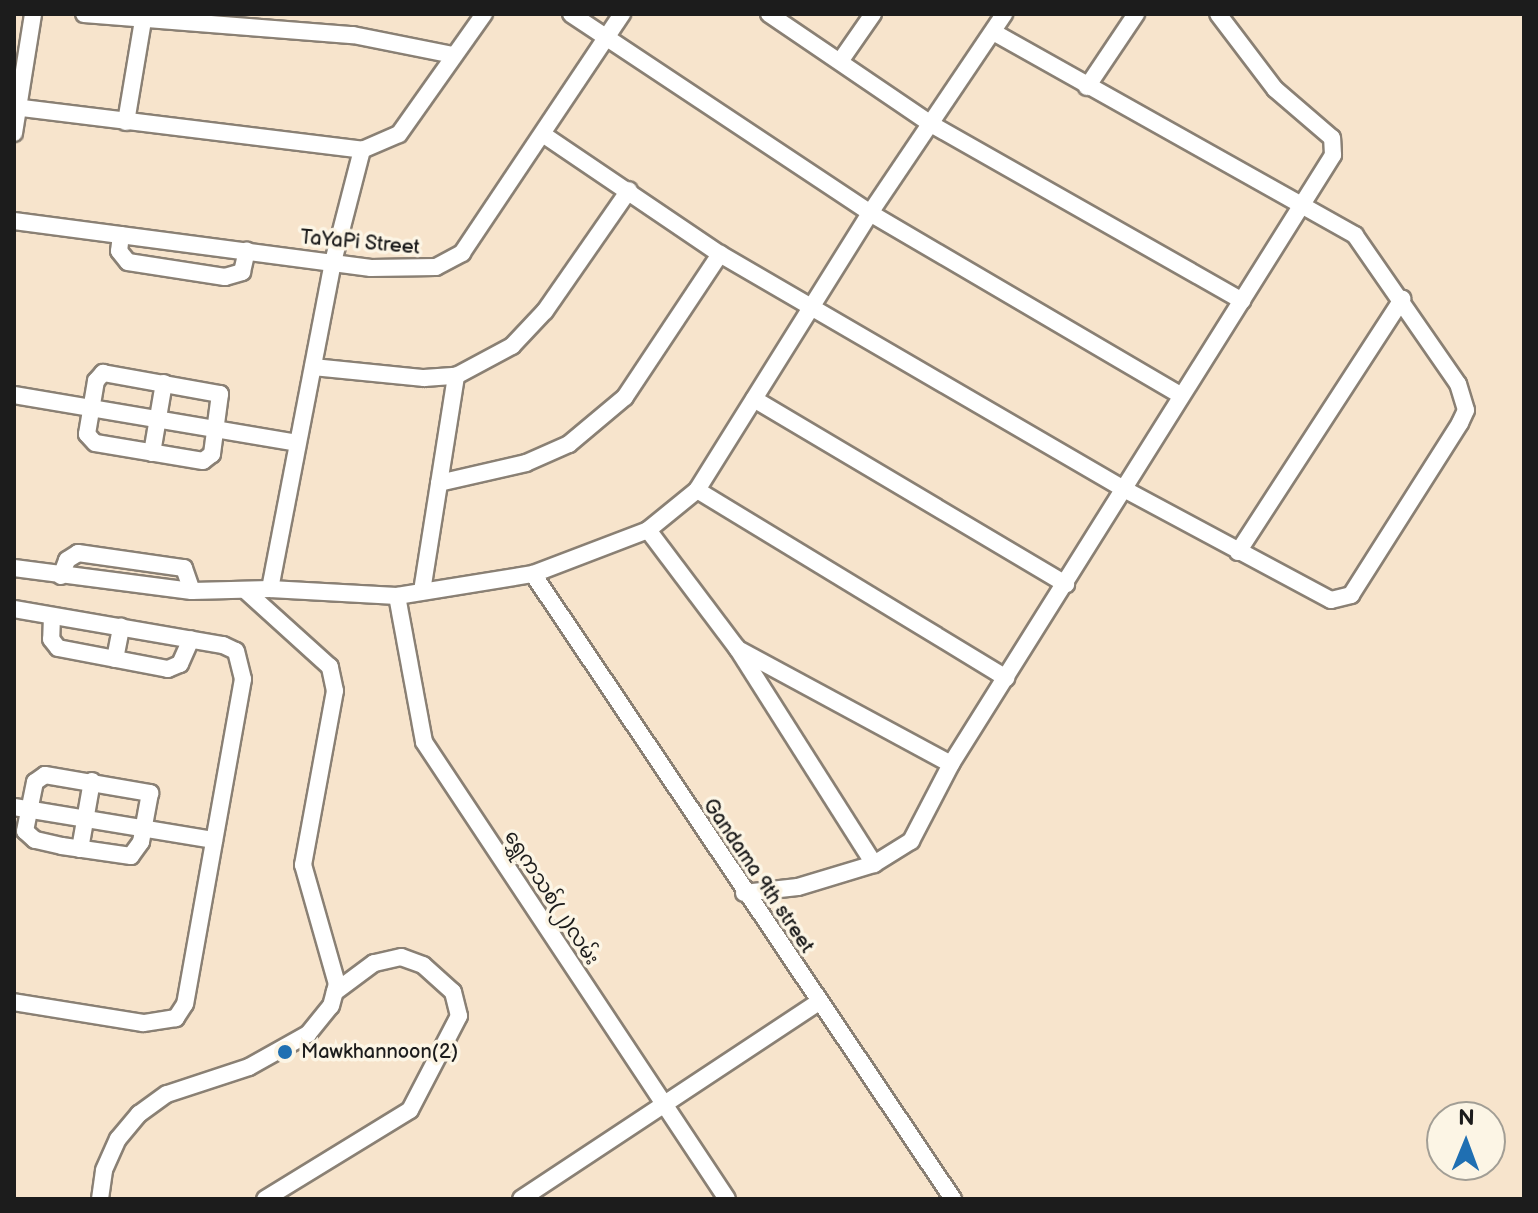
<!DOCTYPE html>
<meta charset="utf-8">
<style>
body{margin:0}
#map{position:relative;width:1538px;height:1213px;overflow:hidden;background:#f7e4cc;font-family:"Balsamiq Sans","Noto Sans Myanmar",sans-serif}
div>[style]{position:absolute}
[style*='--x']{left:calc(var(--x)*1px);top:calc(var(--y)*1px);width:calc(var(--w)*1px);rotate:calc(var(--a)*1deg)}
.roads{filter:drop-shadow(2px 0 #8a8074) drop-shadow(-2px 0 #8a8074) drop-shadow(0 2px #8a8074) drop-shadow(0 -2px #8a8074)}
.minor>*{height:16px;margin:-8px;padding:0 8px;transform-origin:8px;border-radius:8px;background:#fff}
.dots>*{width:22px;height:22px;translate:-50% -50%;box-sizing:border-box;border:4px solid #fcf5e5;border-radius:50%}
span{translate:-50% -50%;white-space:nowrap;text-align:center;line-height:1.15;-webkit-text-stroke:7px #fcf5e5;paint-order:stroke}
.street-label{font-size:20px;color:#1c1c1c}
.poi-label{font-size:20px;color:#1c1c1c}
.left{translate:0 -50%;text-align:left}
.frame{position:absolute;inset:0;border:16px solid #1c1c1c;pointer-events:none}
.north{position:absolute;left:1426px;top:1101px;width:80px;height:80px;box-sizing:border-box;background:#fcf5e5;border:2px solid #a29e95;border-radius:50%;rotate:1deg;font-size:22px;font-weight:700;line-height:32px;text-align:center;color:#1c1c1c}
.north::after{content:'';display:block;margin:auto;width:28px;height:36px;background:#1f6fb2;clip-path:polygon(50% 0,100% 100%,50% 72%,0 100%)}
</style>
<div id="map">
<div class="roads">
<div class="minor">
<i style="--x:84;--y:14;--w:270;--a:4.5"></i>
<i style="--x:353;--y:35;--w:102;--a:11.3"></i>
<i style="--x:571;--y:14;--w:359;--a:33.6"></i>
<i style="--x:870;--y:213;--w:359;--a:30.4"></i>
<i style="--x:769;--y:14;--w:196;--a:34.2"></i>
<i style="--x:931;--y:124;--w:358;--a:29.6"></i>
<i style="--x:841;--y:60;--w:56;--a:-55.2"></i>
<i style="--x:1087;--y:87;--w:88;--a:-56.1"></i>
<i style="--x:14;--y:107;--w:351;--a:7"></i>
<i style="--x:362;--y:150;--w:40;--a:-23.4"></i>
<i style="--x:399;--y:134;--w:147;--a:-54.7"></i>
<i style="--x:126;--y:122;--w:109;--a:-80.5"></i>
<i style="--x:14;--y:133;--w:121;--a:-80.9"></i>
<i style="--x:544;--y:135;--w:212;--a:34.1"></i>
<i style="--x:720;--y:254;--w:465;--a:30.2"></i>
<i style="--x:1122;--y:488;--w:237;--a:28.2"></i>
<i style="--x:1331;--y:600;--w:21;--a:-14"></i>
<i style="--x:1351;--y:595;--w:204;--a:-57.6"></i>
<i style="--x:1460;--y:423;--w:14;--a:-65"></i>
<i style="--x:1466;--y:410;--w:27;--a:-107"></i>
<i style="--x:1458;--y:384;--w:181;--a:-124.7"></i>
<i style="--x:1355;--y:235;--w:415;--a:-150.7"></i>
<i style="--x:14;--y:221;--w:360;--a:7.5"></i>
<i style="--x:371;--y:268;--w:65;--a:-0.9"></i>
<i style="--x:436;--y:267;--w:30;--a:-28"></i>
<i style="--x:462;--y:253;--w:288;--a:-56.2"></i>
<i style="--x:121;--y:235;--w:16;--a:97"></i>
<i style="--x:119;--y:251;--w:14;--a:51"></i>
<i style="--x:128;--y:262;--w:98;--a:8.8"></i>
<i style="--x:225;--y:277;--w:18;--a:-16"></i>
<i style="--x:242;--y:272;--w:22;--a:-77"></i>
<i style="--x:313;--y:367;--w:112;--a:5.7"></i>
<i style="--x:424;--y:378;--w:32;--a:-4"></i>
<i style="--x:456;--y:376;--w:64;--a:-28.2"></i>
<i style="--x:512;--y:346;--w:48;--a:-46.7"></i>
<i style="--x:545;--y:311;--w:147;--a:-55.2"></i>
<i style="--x:103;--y:373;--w:119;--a:10.2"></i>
<i style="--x:220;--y:394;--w:61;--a:97.6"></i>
<i style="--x:212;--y:454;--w:11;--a:142"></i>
<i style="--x:203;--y:461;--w:109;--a:-170.5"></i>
<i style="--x:95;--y:443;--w:12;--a:-132"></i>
<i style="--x:87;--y:434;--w:54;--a:-80.4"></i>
<i style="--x:96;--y:381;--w:11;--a:-49"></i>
<i style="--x:14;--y:395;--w:287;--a:9.6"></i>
<i style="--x:754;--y:399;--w:363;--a:30.7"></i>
<i style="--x:152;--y:453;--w:71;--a:-80.3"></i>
<i style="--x:439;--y:483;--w:89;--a:-12.9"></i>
<i style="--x:526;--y:463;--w:47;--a:-23.8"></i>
<i style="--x:569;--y:444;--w:73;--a:-40"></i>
<i style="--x:625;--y:397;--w:172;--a:-56.4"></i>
<i style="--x:697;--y:490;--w:362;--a:31.3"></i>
<i style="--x:648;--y:530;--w:148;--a:53"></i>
<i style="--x:737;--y:648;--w:256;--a:57.6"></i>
<i style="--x:1238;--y:552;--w:302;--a:-57"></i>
<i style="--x:14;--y:568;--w:179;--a:7.4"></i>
<i style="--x:192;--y:591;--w:78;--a:-1.5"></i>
<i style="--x:270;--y:589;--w:127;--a:3.2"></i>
<i style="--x:397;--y:596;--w:138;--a:-9.2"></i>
<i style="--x:533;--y:574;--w:123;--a:-20.9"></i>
<i style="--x:648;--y:530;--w:63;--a:-39.2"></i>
<i style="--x:697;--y:490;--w:327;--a:-58"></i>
<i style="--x:870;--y:213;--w:240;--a:-56"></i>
<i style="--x:533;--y:574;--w:753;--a:56.1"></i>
<i style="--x:61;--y:576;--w:17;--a:-69"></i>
<i style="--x:67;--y:560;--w:13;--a:-32"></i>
<i style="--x:78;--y:553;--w:107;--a:8.1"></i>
<i style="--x:184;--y:568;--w:24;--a:71"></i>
<i style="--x:270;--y:589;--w:333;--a:-79.1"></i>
<i style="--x:333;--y:262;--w:116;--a:-75.5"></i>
<i style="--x:422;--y:591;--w:218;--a:-81"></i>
<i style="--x:397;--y:596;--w:148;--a:79.5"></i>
<i style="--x:424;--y:742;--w:548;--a:56.45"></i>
<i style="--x:14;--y:609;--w:212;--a:9.8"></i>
<i style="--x:223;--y:645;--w:14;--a:25"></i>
<i style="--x:236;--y:651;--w:29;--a:76"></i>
<i style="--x:243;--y:679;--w:330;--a:100.1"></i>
<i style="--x:185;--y:1004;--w:17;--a:123"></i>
<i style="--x:176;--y:1018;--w:33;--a:171"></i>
<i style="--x:143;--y:1023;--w:131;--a:-170.8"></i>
<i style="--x:52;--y:616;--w:23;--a:92"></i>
<i style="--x:51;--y:639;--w:11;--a:52"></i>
<i style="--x:58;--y:648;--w:112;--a:10.8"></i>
<i style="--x:168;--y:669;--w:13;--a:-23"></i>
<i style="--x:180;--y:664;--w:27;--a:-66"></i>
<i style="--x:738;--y:649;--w:242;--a:28.4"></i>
<i style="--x:115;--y:659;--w:33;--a:-79"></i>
<i style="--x:45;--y:775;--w:107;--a:9.7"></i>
<i style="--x:150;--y:793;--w:50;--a:100.4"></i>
<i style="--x:141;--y:842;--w:17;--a:126"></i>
<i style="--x:131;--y:856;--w:70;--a:-171.8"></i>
<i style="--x:62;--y:846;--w:28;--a:-167"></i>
<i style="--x:35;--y:840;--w:13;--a:-138"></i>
<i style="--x:25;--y:831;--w:50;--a:-78.5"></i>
<i style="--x:35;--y:782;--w:12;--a:-35"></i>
<i style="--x:14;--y:807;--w:203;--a:9.4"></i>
<i style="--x:80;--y:849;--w:69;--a:-80"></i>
<i style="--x:744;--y:893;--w:54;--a:-6.3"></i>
<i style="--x:798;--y:887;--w:79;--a:-16.8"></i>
<i style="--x:874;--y:864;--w:44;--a:-31.9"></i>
<i style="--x:911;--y:841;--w:87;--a:-62.5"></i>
<i style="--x:951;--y:764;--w:719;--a:-57.9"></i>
<i style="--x:1333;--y:155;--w:17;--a:-93"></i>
<i style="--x:1332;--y:138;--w:75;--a:-139.3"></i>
<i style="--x:1275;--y:89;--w:94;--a:-127.2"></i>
<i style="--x:100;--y:1199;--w:29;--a:-82"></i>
<i style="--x:104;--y:1170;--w:34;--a:-66"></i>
<i style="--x:118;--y:1139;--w:33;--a:-50"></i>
<i style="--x:139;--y:1114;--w:34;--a:-36"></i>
<i style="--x:167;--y:1094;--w:86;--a:-18.2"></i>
<i style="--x:249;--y:1067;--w:68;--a:-29.2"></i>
<i style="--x:308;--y:1034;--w:36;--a:-51"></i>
<i style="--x:331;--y:1006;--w:23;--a:-75"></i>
<i style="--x:337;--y:984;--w:124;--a:-105.9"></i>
<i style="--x:303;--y:865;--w:177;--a:-79.6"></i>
<i style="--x:335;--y:691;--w:25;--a:-102"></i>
<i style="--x:330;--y:667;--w:112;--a:-137.9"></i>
<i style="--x:265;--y:1199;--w:170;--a:-31.5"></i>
<i style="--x:410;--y:1110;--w:106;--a:-62.5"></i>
<i style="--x:459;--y:1016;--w:25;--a:-104"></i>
<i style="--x:453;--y:992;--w:40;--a:-138"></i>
<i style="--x:423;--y:965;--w:23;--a:-160"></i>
<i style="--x:401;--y:957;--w:28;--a:167"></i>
<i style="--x:374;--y:963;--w:49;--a:143.4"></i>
<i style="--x:521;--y:1199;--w:357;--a:-33.5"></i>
</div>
</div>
<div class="dots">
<i style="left:285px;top:1052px;background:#1f6fb2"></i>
</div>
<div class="street-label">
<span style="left:360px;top:243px;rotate:5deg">TaYaPi Street</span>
<span style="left:758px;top:876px;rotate:56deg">Gandama 9th street</span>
<span style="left:551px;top:898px;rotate:57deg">ရွှေကသစ်(၂)လမ်း</span>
</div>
<div class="poi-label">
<span class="left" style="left:301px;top:1052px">Mawkhannoon(2)</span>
</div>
<div class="frame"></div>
<div class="north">N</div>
</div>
